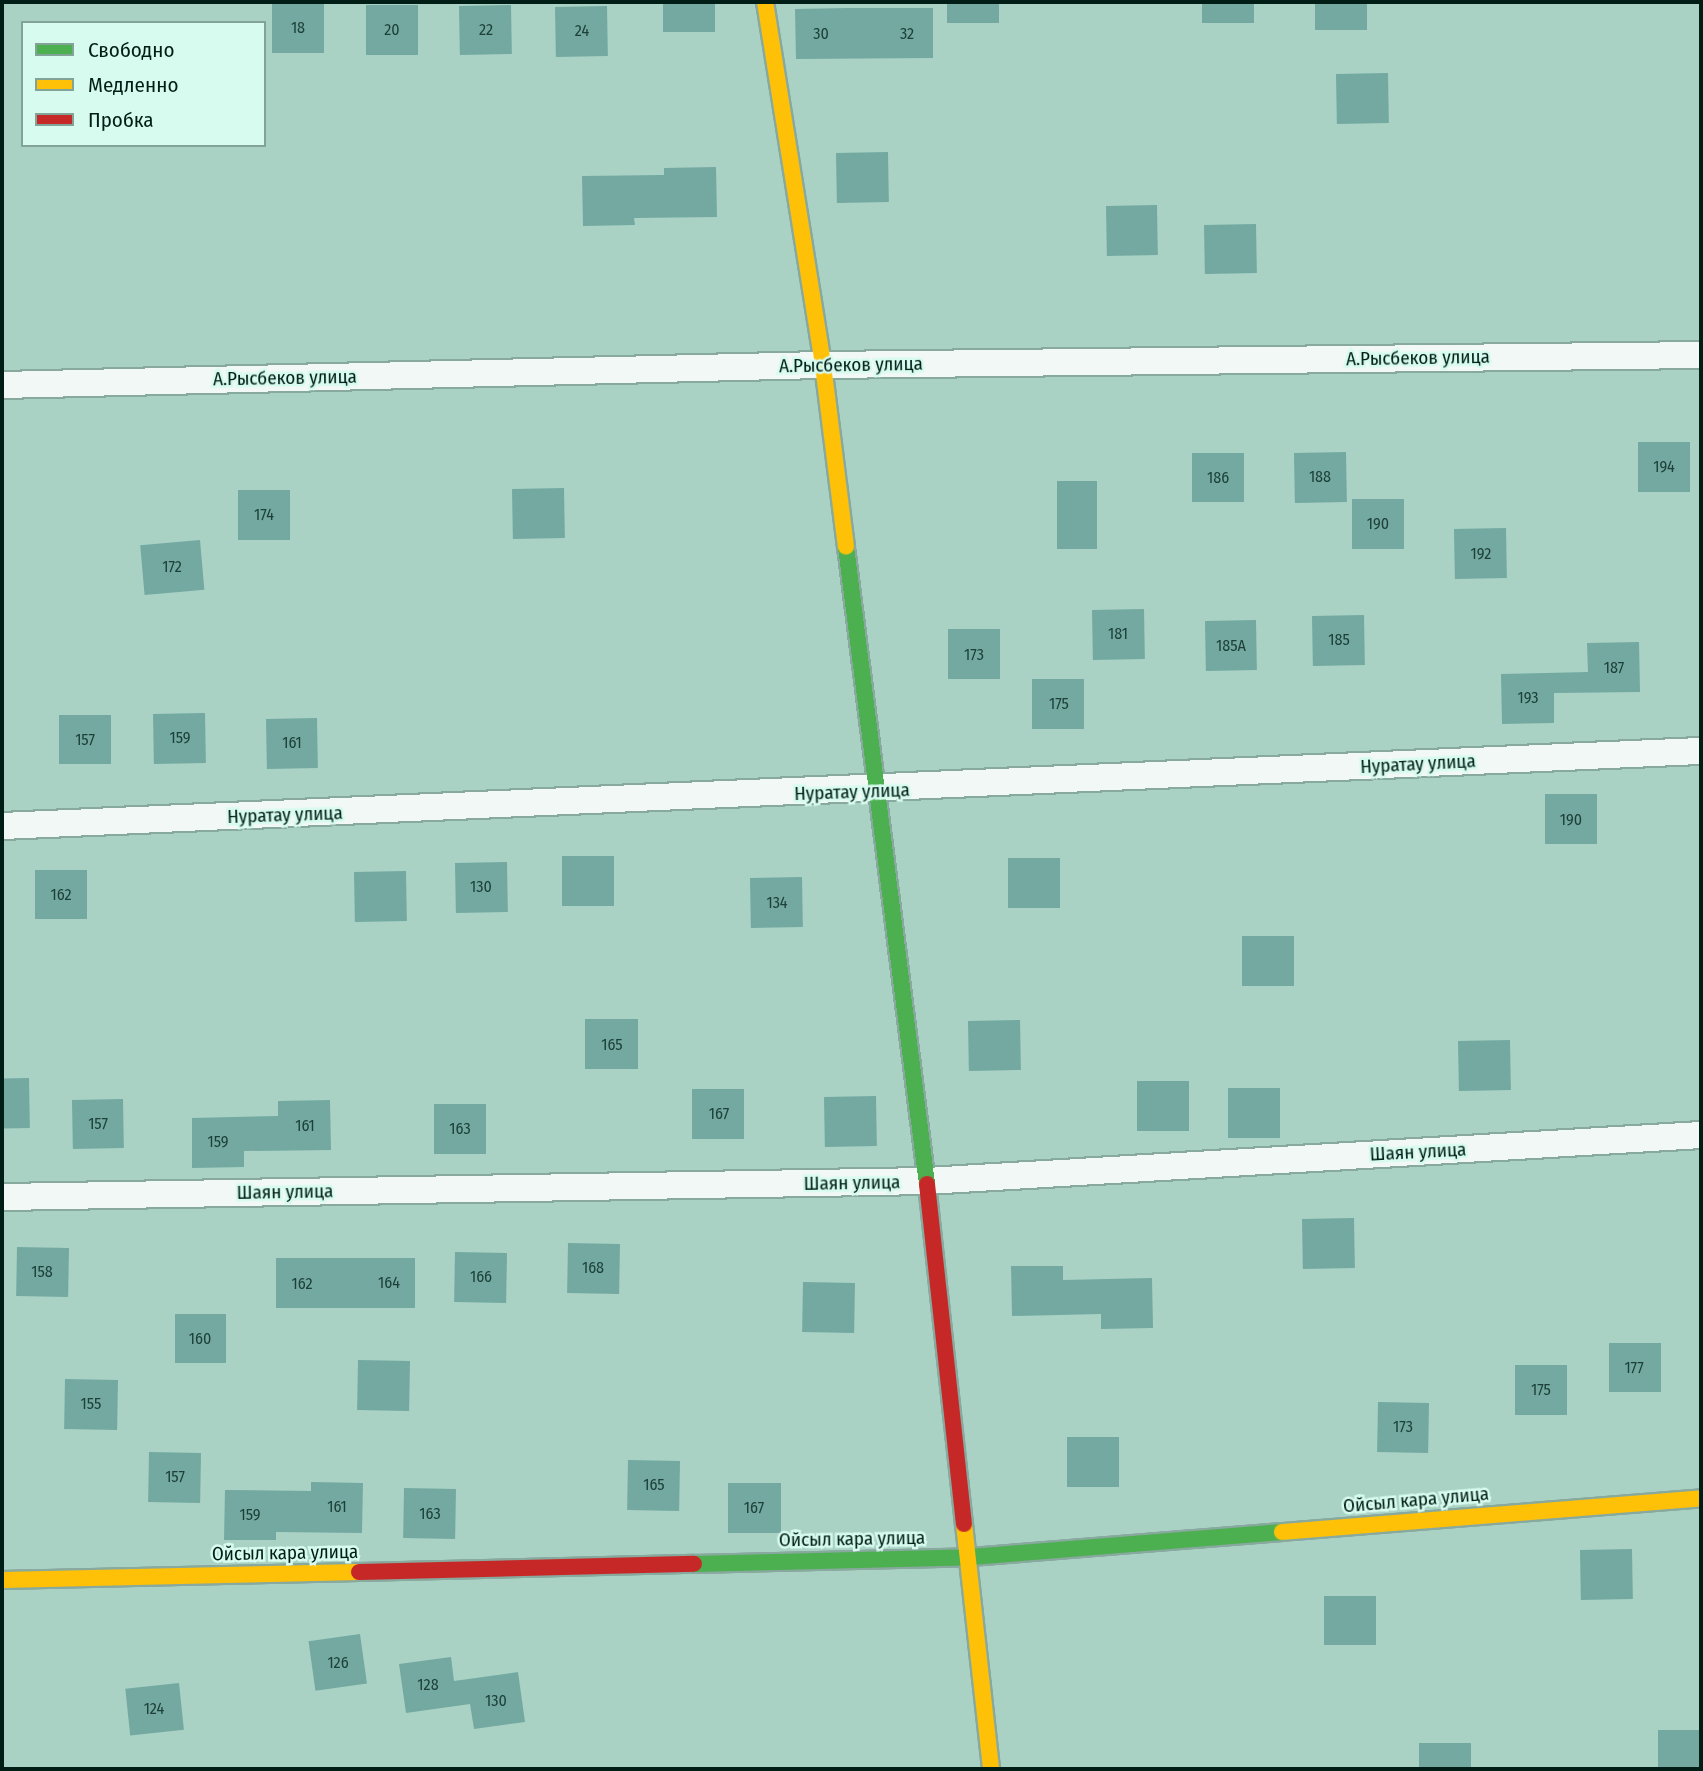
<!DOCTYPE html>
<meta charset="utf-8">
<style>
body{margin:0}
#map{position:relative;width:1703px;height:1771px;overflow:hidden;background:#a9d2c4;font-family:"Fira Sans Condensed",sans-serif}
div>[style]{position:absolute}
[style*='--x']{left:calc(var(--x)*1px);top:calc(var(--y)*1px);width:calc(var(--w)*1px);rotate:calc(var(--a)*1deg)}
.building>*{inset:0;background:#73a9a1;transform-origin:0 0}
.roads{filter:drop-shadow(2px 0 #88a99e) drop-shadow(-2px 0 #88a99e) drop-shadow(0 2px #88a99e) drop-shadow(0 -2px #88a99e)}
.street>*{height:26px;margin:-13px;padding:0 13px;transform-origin:13px;border-radius:13px;background:#f2f8f6}
.fast>*{height:16px;margin:-8px;padding:0 8px;transform-origin:8px;border-radius:8px;background:#4caf50}
.slow>*{height:16px;margin:-8px;padding:0 8px;transform-origin:8px;border-radius:8px;background:#ffc107}
.jam>*{height:16px;margin:-8px;padding:0 8px;transform-origin:8px;border-radius:8px;background:#c62828}
span{translate:-50% -50%;white-space:nowrap;text-align:center;line-height:1.15;-webkit-text-stroke:5px #d7fbee;paint-order:stroke}
.number-label{font-size:16px;color:#1d4139}
.number-label span{-webkit-text-stroke-width:0}
.street-label{font-size:19px;color:#001e16}
.frame{position:absolute;inset:0;border:4px solid #001e16;pointer-events:none}
.legend{position:absolute;left:21px;top:21px;width:245px;height:126px;box-sizing:border-box;background:#d7fbee;border:2px solid #81a398;margin:0;padding:9px 12px;list-style:none;font-size:21px;color:#001e16}
.legend li{display:flex;align-items:center;gap:14px;height:35px}
.legend b{width:35px;border:2px solid #81a398}
</style>
<div id="map">
<div class="building">
<i style="left:663px;top:2px;width:52px;height:30px"></i>
<i style="left:947px;top:2px;width:52px;height:21px"></i>
<i style="left:1202px;top:2px;width:52px;height:21px"></i>
<i style="left:1315px;top:2px;width:52px;height:28px"></i>
<i style="left:324px;top:3px;width:50px;height:52px;rotate:90deg"></i>
<i style="left:418px;top:5px;width:50px;height:52px;rotate:90deg"></i>
<i style="left:511px;top:5px;width:49px;height:52px;rotate:89deg"></i>
<i style="left:607px;top:6px;width:50px;height:52px;rotate:89deg"></i>
<i style="clip-path:polygon(847px 8px,933px 8px,933px 58px,796px 59px,795px 9px)"></i>
<i style="left:1388px;top:73px;width:50px;height:52px;rotate:89deg"></i>
<i style="left:888px;top:152px;width:50px;height:52px;rotate:89deg"></i>
<i style="clip-path:polygon(716px 167px,717px 217px,634px 218px,635px 225px,583px 226px,582px 176px,664px 175px,664px 168px)"></i>
<i style="left:1157px;top:205px;width:50px;height:51px;rotate:89deg"></i>
<i style="left:1256px;top:224px;width:49px;height:52px;rotate:89deg"></i>
<i style="left:1638px;top:442px;width:52px;height:50px"></i>
<i style="left:1346px;top:452px;width:50px;height:52px;rotate:89deg"></i>
<i style="left:1244px;top:453px;width:49px;height:52px;rotate:90deg"></i>
<i style="left:1097px;top:481px;width:68px;height:40px;rotate:90deg"></i>
<i style="left:564px;top:488px;width:50px;height:52px;rotate:89deg"></i>
<i style="left:290px;top:490px;width:50px;height:52px;rotate:90deg"></i>
<i style="left:1404px;top:499px;width:50px;height:52px;rotate:90deg"></i>
<i style="left:1506px;top:528px;width:50px;height:52px;rotate:89deg"></i>
<i style="left:200px;top:540px;width:50px;height:60px;rotate:85deg"></i>
<i style="left:1144px;top:609px;width:50px;height:52px;rotate:89deg"></i>
<i style="left:1364px;top:615px;width:50px;height:52px;rotate:89deg"></i>
<i style="left:1256px;top:620px;width:50px;height:51px;rotate:89deg"></i>
<i style="left:1000px;top:629px;width:50px;height:52px;rotate:90deg"></i>
<i style="clip-path:polygon(1639px 642px,1640px 692px,1554px 693px,1554px 723px,1502px 724px,1501px 674px,1588px 672px,1587px 643px)"></i>
<i style="left:1032px;top:679px;width:52px;height:50px"></i>
<i style="left:205px;top:713px;width:50px;height:52px;rotate:89deg"></i>
<i style="left:111px;top:715px;width:49px;height:52px;rotate:90deg"></i>
<i style="left:317px;top:718px;width:50px;height:51px;rotate:89deg"></i>
<i style="left:1597px;top:794px;width:50px;height:52px;rotate:90deg"></i>
<i style="left:562px;top:856px;width:52px;height:50px"></i>
<i style="left:1008px;top:858px;width:52px;height:50px"></i>
<i style="left:507px;top:862px;width:50px;height:52px;rotate:89deg"></i>
<i style="left:87px;top:870px;width:49px;height:52px;rotate:90deg"></i>
<i style="left:406px;top:871px;width:50px;height:52px;rotate:89deg"></i>
<i style="left:802px;top:877px;width:50px;height:52px;rotate:89deg"></i>
<i style="left:1294px;top:936px;width:50px;height:52px;rotate:90deg"></i>
<i style="left:638px;top:1019px;width:50px;height:53px;rotate:90deg"></i>
<i style="left:1020px;top:1020px;width:50px;height:52px;rotate:89deg"></i>
<i style="left:1510px;top:1040px;width:50px;height:52px;rotate:89deg"></i>
<i style="left:29px;top:1078px;width:50px;height:27px;rotate:89deg"></i>
<i style="left:1189px;top:1081px;width:50px;height:52px;rotate:90deg"></i>
<i style="left:1280px;top:1088px;width:50px;height:52px;rotate:90deg"></i>
<i style="left:692px;top:1089px;width:52px;height:50px"></i>
<i style="left:876px;top:1096px;width:50px;height:52px;rotate:89deg"></i>
<i style="left:123px;top:1099px;width:49px;height:51px;rotate:89deg"></i>
<i style="clip-path:polygon(330px 1100px,331px 1150px,244px 1151px,244px 1167px,192px 1168px,192px 1118px,278px 1116px,278px 1101px)"></i>
<i style="left:486px;top:1104px;width:50px;height:52px;rotate:90deg"></i>
<i style="left:1354px;top:1218px;width:50px;height:52px;rotate:89deg"></i>
<i style="left:568px;top:1243px;width:52px;height:50px;rotate:1deg"></i>
<i style="left:17px;top:1247px;width:52px;height:49px;rotate:1deg"></i>
<i style="left:455px;top:1252px;width:52px;height:50px;rotate:1deg"></i>
<i style="left:276px;top:1258px;width:139px;height:50px"></i>
<i style="clip-path:polygon(1011px 1266px,1063px 1266px,1063px 1280px,1152px 1278px,1153px 1328px,1101px 1329px,1101px 1314px,1012px 1316px)"></i>
<i style="left:803px;top:1282px;width:52px;height:50px;rotate:1deg"></i>
<i style="left:175px;top:1314px;width:51px;height:49px"></i>
<i style="left:1609px;top:1343px;width:52px;height:49px"></i>
<i style="left:358px;top:1360px;width:52px;height:50px;rotate:1deg"></i>
<i style="left:1515px;top:1365px;width:52px;height:50px"></i>
<i style="left:65px;top:1379px;width:53px;height:50px;rotate:1deg"></i>
<i style="left:1378px;top:1402px;width:51px;height:50px;rotate:1deg"></i>
<i style="left:1119px;top:1437px;width:50px;height:52px;rotate:90deg"></i>
<i style="left:149px;top:1452px;width:52px;height:50px;rotate:1deg"></i>
<i style="left:628px;top:1460px;width:52px;height:50px;rotate:1deg"></i>
<i style="clip-path:polygon(311px 1482px,363px 1483px,362px 1533px,276px 1532px,276px 1540px,224px 1540px,225px 1490px,311px 1491px)"></i>
<i style="left:728px;top:1483px;width:53px;height:50px"></i>
<i style="left:404px;top:1488px;width:52px;height:50px;rotate:1deg"></i>
<i style="left:1632px;top:1549px;width:50px;height:52px;rotate:89deg"></i>
<i style="left:1376px;top:1596px;width:49px;height:52px;rotate:90deg"></i>
<i style="left:360px;top:1634px;width:50px;height:52px;rotate:82deg"></i>
<i style="clip-path:polygon(451px 1657px,454px 1681px,518px 1672px,525px 1722px,474px 1729px,470px 1704px,406px 1713px,399px 1664px)"></i>
<i style="left:179px;top:1683px;width:47px;height:54px;rotate:84deg"></i>
<i style="left:1701px;top:1730px;width:39px;height:43px;rotate:90deg"></i>
<i style="left:1471px;top:1743px;width:26px;height:52px;rotate:90deg"></i>
</div>
<div class="roads">
<div class="street">
<i style="--x:2;--y:385;--w:821;--a:-1.4"></i>
<i style="--x:823;--y:365;--w:878;--a:-0.65"></i>
<i style="--x:2;--y:826;--w:1701;--a:-2.53"></i>
<i style="--x:2;--y:1197;--w:925;--a:-0.99"></i>
<i style="--x:927;--y:1181;--w:775;--a:-3.4"></i>
</div>
<div class="fast">
<i style="--x:846;--y:547;--w:642;--a:82.75"></i>
<i style="--x:694;--y:1564;--w:277;--a:-1.4"></i>
<i style="--x:971;--y:1557;--w:312;--a:-4.6"></i>
</div>
<div class="slow">
<i style="--x:765;--y:2;--w:368;--a:80.9"></i>
<i style="--x:823;--y:365;--w:183;--a:82.8"></i>
<i style="--x:964;--y:1524;--w:246;--a:83.7"></i>
<i style="--x:1282;--y:1532;--w:420;--a:-4.6"></i>
<i style="--x:2;--y:1580;--w:357;--a:-1.3"></i>
</div>
<div class="jam">
<i style="--x:927;--y:1184;--w:342;--a:83.8"></i>
<i style="--x:359;--y:1572;--w:335;--a:-1.4"></i>
</div>
</div>
<div class="number-label">
<span style="left:298px;top:28px">18</span>
<span style="left:392px;top:30px">20</span>
<span style="left:486px;top:30px">22</span>
<span style="left:582px;top:31px">24</span>
<span style="left:821px;top:34px">30</span>
<span style="left:907px;top:34px">32</span>
<span style="left:1664px;top:467px">194</span>
<span style="left:1320px;top:477px">188</span>
<span style="left:1218px;top:478px">186</span>
<span style="left:264px;top:515px">174</span>
<span style="left:1378px;top:524px">190</span>
<span style="left:1481px;top:554px">192</span>
<span style="left:172px;top:567px">172</span>
<span style="left:1118px;top:634px">181</span>
<span style="left:1339px;top:640px">185</span>
<span style="left:1231px;top:646px">185А</span>
<span style="left:974px;top:655px">173</span>
<span style="left:1614px;top:668px">187</span>
<span style="left:1528px;top:698px">193</span>
<span style="left:1059px;top:704px">175</span>
<span style="left:180px;top:738px">159</span>
<span style="left:85px;top:740px">157</span>
<span style="left:292px;top:743px">161</span>
<span style="left:1571px;top:820px">190</span>
<span style="left:481px;top:887px">130</span>
<span style="left:61px;top:895px">162</span>
<span style="left:777px;top:903px">134</span>
<span style="left:612px;top:1045px">165</span>
<span style="left:719px;top:1114px">167</span>
<span style="left:98px;top:1124px">157</span>
<span style="left:305px;top:1126px">161</span>
<span style="left:460px;top:1129px">163</span>
<span style="left:218px;top:1142px">159</span>
<span style="left:593px;top:1268px">168</span>
<span style="left:42px;top:1272px">158</span>
<span style="left:481px;top:1277px">166</span>
<span style="left:389px;top:1283px">164</span>
<span style="left:302px;top:1284px">162</span>
<span style="left:200px;top:1339px">160</span>
<span style="left:1634px;top:1368px">177</span>
<span style="left:1541px;top:1390px">175</span>
<span style="left:91px;top:1404px">155</span>
<span style="left:1403px;top:1427px">173</span>
<span style="left:175px;top:1477px">157</span>
<span style="left:654px;top:1485px">165</span>
<span style="left:337px;top:1507px">161</span>
<span style="left:754px;top:1508px">167</span>
<span style="left:430px;top:1514px">163</span>
<span style="left:250px;top:1515px">159</span>
<span style="left:338px;top:1663px">126</span>
<span style="left:428px;top:1685px">128</span>
<span style="left:496px;top:1701px">130</span>
<span style="left:154px;top:1709px">124</span>
</div>
<div class="street-label">
<span style="left:1418px;top:358px;rotate:-1deg">А.Рысбеков улица</span>
<span style="left:851px;top:365px;rotate:-1deg">А.Рысбеков улица</span>
<span style="left:285px;top:378px;rotate:-1deg">А.Рысбеков улица</span>
<span style="left:1418px;top:764px;rotate:-3deg">Нуратау улица</span>
<span style="left:852px;top:792px;rotate:-2deg">Нуратау улица</span>
<span style="left:285px;top:815px;rotate:-2deg">Нуратау улица</span>
<span style="left:1418px;top:1152px;rotate:-3deg">Шаян улица</span>
<span style="left:852px;top:1183px;rotate:-1deg">Шаян улица</span>
<span style="left:285px;top:1192px;rotate:-1deg">Шаян улица</span>
<span style="left:1416px;top:1500px;rotate:-5deg">Ойсыл кара улица</span>
<span style="left:852px;top:1539px;rotate:-1deg">Ойсыл кара улица</span>
<span style="left:285px;top:1553px;rotate:-1deg">Ойсыл кара улица</span>
</div>
<div class="frame"></div>
<ul class="legend">
<li><b style="height:9px;background:#4caf50"></b>Свободно</li>
<li><b style="height:9px;background:#ffc107"></b>Медленно</li>
<li><b style="height:9px;background:#c62828"></b>Пробка</li>
</ul>
</div>
